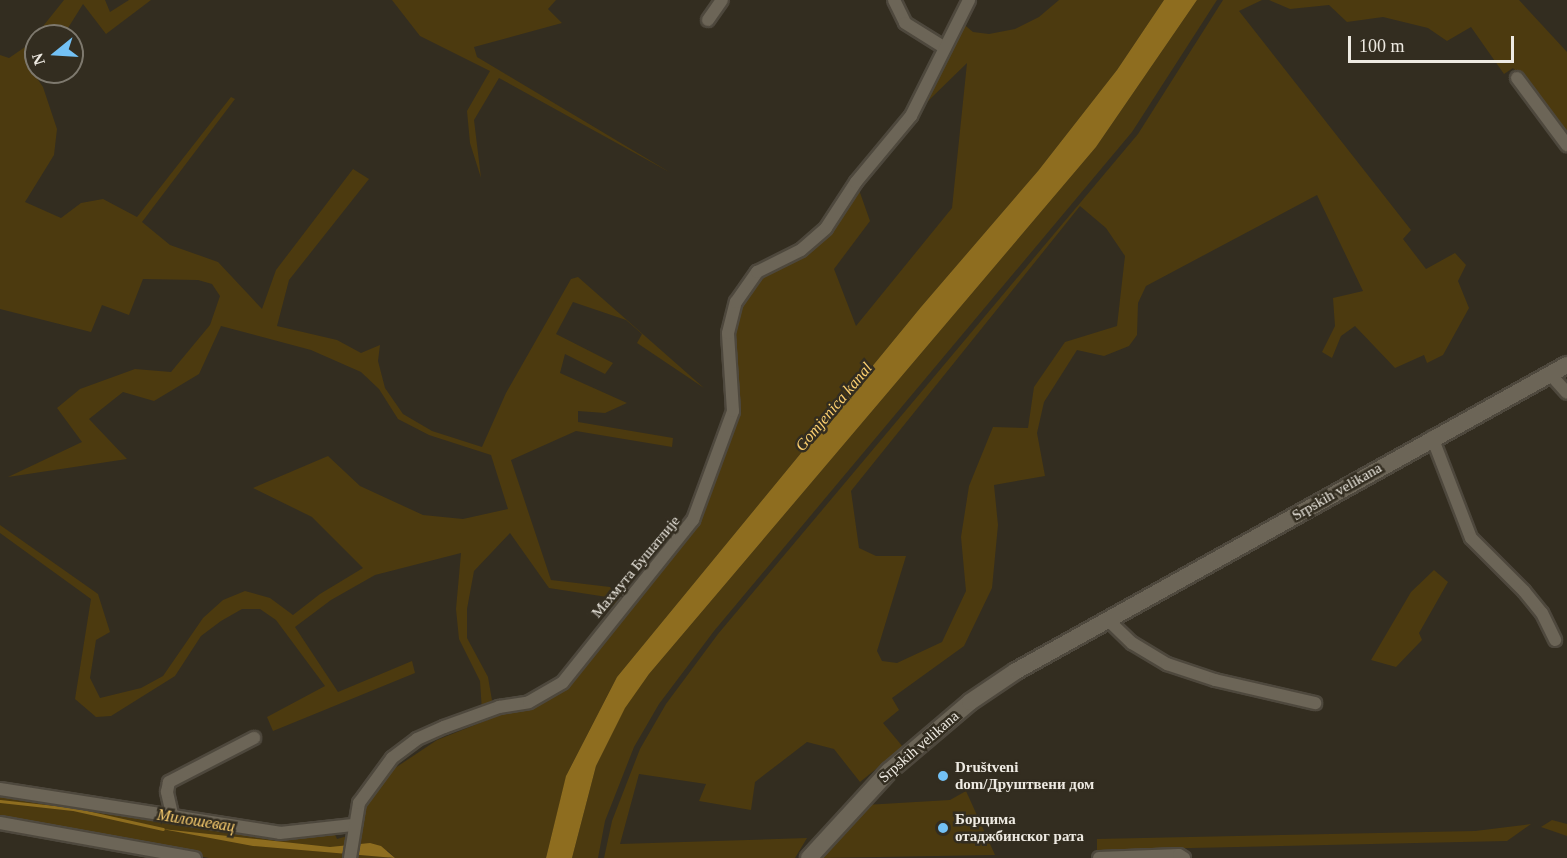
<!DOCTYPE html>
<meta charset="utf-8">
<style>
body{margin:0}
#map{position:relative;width:1567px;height:858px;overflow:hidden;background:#332d20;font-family:"Times New Roman",serif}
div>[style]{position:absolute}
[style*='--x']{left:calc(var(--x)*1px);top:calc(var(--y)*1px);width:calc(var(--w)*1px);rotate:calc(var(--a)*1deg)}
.green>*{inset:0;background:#4c3a0f}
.water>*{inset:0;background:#8e6d1f}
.stream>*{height:3px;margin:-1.5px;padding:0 1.5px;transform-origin:1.5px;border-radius:1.5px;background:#8e6d1f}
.roads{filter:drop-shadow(2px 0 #4e483d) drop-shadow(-2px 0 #4e483d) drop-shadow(0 2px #4e483d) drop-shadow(0 -2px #4e483d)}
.street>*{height:12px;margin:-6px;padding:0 6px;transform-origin:6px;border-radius:6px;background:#6c6557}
.secondary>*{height:16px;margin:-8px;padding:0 8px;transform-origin:8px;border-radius:8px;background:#6c6557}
.dots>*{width:16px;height:16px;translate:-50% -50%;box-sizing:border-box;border:3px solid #332d20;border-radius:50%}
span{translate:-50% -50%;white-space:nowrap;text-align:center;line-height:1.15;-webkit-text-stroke:5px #332d20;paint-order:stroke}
.street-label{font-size:15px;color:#eeeae2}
.poi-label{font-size:15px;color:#eeeae2;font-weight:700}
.left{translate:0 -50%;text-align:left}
.water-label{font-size:16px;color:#fccf6f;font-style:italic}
.north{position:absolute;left:24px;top:24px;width:60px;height:60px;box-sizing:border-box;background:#332d20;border:2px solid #7e796e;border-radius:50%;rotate:252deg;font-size:16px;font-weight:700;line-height:24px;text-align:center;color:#eeeae2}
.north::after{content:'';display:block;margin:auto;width:21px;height:27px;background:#73c1f5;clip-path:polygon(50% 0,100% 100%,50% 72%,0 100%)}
.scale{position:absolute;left:1348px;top:36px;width:166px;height:27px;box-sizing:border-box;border:3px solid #eeeae2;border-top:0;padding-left:8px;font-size:18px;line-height:21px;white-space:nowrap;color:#eeeae2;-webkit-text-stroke:4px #332d20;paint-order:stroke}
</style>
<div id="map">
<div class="green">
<i style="clip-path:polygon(64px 0,105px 0,110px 12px,129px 0,151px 0,106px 34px,83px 4px,63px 36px,36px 36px,36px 66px,32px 71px,43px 87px,57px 129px,54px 155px,25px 202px,61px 218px,81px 203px,103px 199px,137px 217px,231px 97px,235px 99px,142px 222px,170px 245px,218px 262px,262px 309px,276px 270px,353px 169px,369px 179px,289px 280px,277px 326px,337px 340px,361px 353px,380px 345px,378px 361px,385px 388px,403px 414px,432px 431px,482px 447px,506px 393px,571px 279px,578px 277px,704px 388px,637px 343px,642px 334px,626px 320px,573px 302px,556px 334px,613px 363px,605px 374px,565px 354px,560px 373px,627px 403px,605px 413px,578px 411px,578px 422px,673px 438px,672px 447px,576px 431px,511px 460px,551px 580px,610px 587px,619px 600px,613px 607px,607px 597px,549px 588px,510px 533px,474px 571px,467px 609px,467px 638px,488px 677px,493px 706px,482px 711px,480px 681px,459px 639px,456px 609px,461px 553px,375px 575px,331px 600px,295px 627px,338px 692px,412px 661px,415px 673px,273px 731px,267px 717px,325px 686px,276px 620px,260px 609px,242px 609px,221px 621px,201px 636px,175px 676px,111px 716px,96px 717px,75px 699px,91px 599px,0 533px,0 525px,98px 594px,110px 632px,96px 640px,90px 678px,100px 698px,141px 688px,163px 676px,203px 618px,223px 600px,245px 591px,270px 598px,293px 615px,320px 594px,363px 568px,312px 517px,253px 488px,328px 456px,360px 486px,423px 515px,463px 519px,508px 509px,491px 455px,429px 435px,398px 419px,379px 389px,361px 372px,311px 350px,221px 326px,199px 374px,154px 401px,123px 392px,89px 419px,127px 459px,8px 477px,82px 442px,57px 408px,80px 389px,135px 369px,171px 372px,210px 325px,220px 296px,212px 284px,198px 280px,143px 279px,129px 315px,102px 305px,91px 332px,0 309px,0 55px,9px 58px,28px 45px)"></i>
<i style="clip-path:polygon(392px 0,556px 0,548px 9px,562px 23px,474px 47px,477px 57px,671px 173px,499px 78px,474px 120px,481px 178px,470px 143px,467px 111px,490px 71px,420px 36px)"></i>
<i style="clip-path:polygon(1059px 0,1164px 0,1117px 70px,1038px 171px,921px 307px,617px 677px,567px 774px,546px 858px,395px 858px,387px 850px,389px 858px,358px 858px,358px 836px,366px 805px,386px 774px,437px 740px,563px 690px,692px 529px,729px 445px,737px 413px,734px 321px,751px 285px,764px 273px,795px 258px,858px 187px,870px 221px,834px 269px,856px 326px,952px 208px,967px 63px,925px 104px,961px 22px,973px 32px,989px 34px,1015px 29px,1039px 17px)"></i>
<i style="clip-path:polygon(1197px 0,1217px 0,1132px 132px,714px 631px,659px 704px,634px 747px,605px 821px,598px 858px,572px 858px,596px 766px,626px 705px,649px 674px,1096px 147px)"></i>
<i style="clip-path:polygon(evenodd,1223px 0,1262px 0,1239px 11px,1411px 230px,1403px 239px,1426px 269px,1455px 253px,1466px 265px,1458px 281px,1469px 308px,1443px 355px,1427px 363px,1424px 355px,1395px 368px,1355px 326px,1341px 336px,1332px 358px,1322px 352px,1335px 326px,1333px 298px,1363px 291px,1317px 195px,1146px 286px,1138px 303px,1137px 335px,1129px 346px,1104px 356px,1077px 350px,1044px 402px,1037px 433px,1045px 476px,994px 485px,998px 525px,992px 588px,964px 646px,892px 698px,899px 710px,883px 723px,903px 747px,860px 782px,834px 749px,807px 742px,755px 782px,751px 810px,699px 801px,706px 784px,639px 774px,620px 844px,807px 838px,795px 858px,604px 858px,612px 821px,640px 749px,666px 704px,718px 634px,1138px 134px,1223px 0,1080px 206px,1106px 228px,1125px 256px,1117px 326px,1065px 342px,1034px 387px,1028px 428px,993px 427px,969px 486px,961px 537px,966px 591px,942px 642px,897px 663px,882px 661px,877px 651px,906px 556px,876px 556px,859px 548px,851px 491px,1080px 206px)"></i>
<i style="clip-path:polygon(1269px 0,1519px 0,1567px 52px,1567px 136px,1513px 68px,1504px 74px,1471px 27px,1447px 41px,1428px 28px,1383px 17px,1347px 22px,1329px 5px,1290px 9px)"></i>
<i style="clip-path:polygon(1434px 570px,1448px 582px,1419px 633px,1422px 640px,1396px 667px,1371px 660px,1411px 592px)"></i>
<i style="clip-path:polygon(0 791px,291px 837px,333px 830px,337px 839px,351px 835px,349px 858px,209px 858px,0 820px)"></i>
<i style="clip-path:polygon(966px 791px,995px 855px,821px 858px,865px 805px,950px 800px)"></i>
<i style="clip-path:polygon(1552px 820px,1567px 824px,1567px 836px,1541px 827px)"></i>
<i style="clip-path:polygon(1531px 824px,1507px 841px,1097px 850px,1097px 839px,1475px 831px)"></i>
</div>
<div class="water">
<i style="clip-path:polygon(1164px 0,1197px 0,1096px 147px,649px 674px,625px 708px,596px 766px,572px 858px,546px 858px,566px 776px,617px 677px,921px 307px,1038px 171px,1117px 70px)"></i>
<i style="clip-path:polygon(162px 829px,330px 847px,370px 843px,381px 846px,395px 858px,253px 846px)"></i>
</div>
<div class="stream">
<i style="--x:0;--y:801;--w:73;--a:6.3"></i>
<i style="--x:73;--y:809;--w:92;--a:12.5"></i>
</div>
<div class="roads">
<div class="street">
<i style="--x:894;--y:0;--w:25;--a:64"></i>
<i style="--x:905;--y:23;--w:47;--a:32"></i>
<i style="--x:708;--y:20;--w:24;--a:-55"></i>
<i style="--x:1517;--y:78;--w:84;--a:53.3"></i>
<i style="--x:1550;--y:374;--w:25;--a:48"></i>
<i style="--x:1432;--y:437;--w:108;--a:68.9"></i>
<i style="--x:1471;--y:538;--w:75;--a:45"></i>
<i style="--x:1524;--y:591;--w:28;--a:51"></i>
<i style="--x:1542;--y:613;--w:30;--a:64"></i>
<i style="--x:1107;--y:619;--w:35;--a:44"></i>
<i style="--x:1132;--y:643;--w:41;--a:31"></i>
<i style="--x:1167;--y:664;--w:51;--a:18.4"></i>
<i style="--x:1215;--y:680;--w:103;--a:13"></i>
<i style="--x:0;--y:789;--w:283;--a:8.9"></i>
<i style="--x:280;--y:833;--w:73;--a:-6.3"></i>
<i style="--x:172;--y:814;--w:23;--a:-103"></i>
<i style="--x:167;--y:792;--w:10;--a:-79"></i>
<i style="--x:169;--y:782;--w:96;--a:-27.4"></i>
<i style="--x:0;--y:823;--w:198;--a:10.2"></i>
<i style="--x:350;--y:858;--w:56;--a:-80.7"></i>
<i style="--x:359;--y:803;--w:56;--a:-53.7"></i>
<i style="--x:392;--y:758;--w:31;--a:-37"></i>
<i style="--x:417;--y:739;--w:30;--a:-24"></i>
<i style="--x:444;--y:727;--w:59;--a:-20"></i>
<i style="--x:499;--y:707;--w:30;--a:-9"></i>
<i style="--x:529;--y:702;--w:39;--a:-30"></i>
<i style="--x:563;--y:682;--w:208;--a:-51.3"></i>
<i style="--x:693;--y:520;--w:116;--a:-69.8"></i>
<i style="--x:733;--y:411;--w:78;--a:-93.7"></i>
<i style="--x:728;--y:333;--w:32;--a:-76"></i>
<i style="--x:736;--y:302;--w:37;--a:-55"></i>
<i style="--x:757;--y:272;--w:49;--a:-26.6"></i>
<i style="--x:801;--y:250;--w:33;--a:-41"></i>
<i style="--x:826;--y:228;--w:55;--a:-56.9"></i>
<i style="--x:856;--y:182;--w:86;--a:-50.2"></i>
<i style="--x:911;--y:116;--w:130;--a:-63.4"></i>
<i style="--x:1099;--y:858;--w:80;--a:-2.1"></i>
<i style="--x:1179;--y:855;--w:6;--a:31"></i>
</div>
<div class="secondary">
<i style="--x:809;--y:858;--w:118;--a:-47.4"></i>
<i style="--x:889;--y:771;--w:106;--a:-40.4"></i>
<i style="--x:970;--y:702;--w:55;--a:-34"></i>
<i style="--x:1016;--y:671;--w:630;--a:-29.05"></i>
</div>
</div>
<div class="dots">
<i style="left:943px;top:776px;background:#73c1f5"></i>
<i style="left:943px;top:828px;background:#73c1f5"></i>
</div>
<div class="street-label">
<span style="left:1337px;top:492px;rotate:-30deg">Srpskih velikana</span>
<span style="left:636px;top:567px;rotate:-50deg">Махмута Бушатлије</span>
<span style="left:919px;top:747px;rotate:-41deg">Srpskih velikana</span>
</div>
<div class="poi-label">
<span class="left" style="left:955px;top:776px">Društveni<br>dom/Друштвени дом</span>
<span class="left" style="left:955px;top:828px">Борцима<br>отаджбинског рата</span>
</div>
<div class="water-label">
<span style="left:834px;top:407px;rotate:-50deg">Gomjenica kanal</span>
<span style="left:196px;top:821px;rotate:9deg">Милошевац</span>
</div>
<div class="north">N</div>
<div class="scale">100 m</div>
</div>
